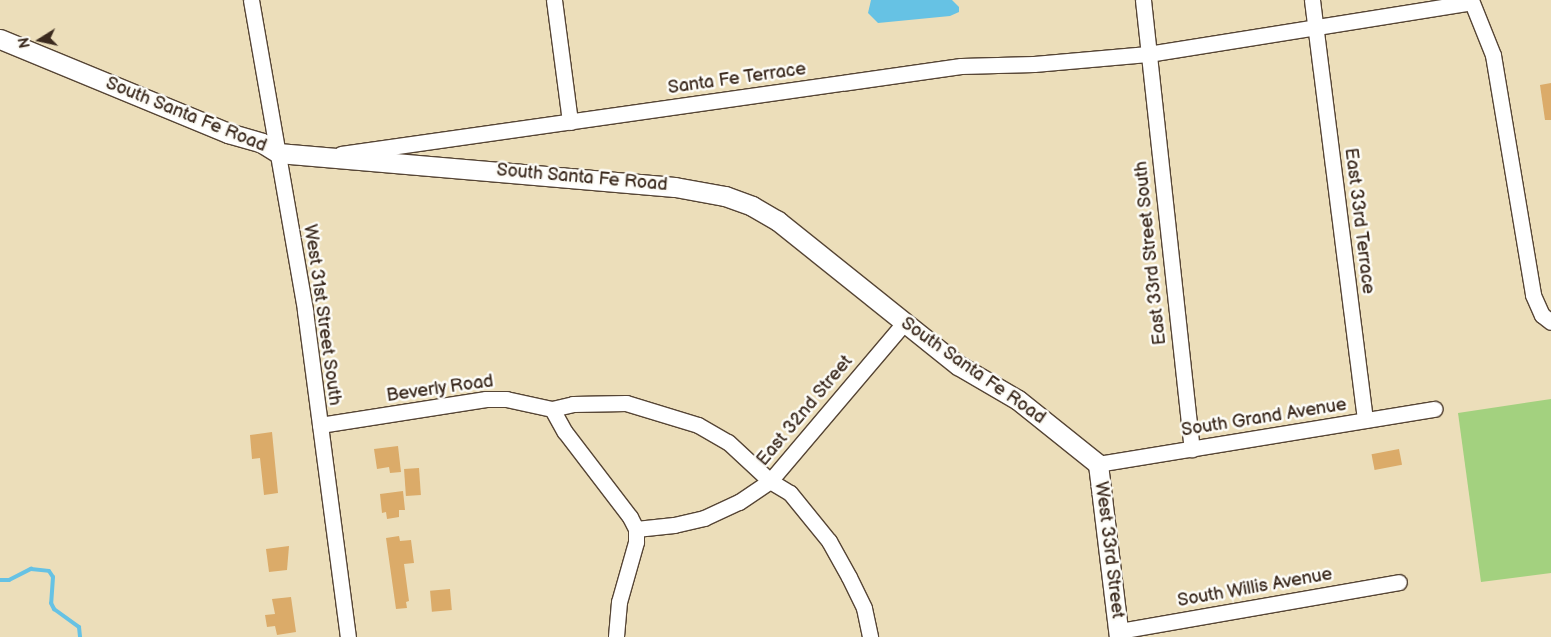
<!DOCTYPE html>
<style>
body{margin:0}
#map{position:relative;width:1551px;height:637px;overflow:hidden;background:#ecdeba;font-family:"Balsamiq Sans",sans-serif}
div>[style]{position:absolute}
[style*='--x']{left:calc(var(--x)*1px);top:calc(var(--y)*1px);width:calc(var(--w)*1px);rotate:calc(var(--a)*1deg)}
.green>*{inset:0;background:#a3d17f}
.water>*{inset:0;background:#66c2e4}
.stream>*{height:4px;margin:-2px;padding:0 2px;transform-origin:2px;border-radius:2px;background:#66c2e4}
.building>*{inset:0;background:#dbab69;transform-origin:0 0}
.roads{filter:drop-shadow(1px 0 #564535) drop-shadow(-1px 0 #564535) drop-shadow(0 1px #564535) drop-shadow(0 -1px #564535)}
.minor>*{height:15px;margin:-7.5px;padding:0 7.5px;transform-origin:7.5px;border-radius:7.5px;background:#fff}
.tertiary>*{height:19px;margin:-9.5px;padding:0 9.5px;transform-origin:9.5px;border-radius:9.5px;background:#fff}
span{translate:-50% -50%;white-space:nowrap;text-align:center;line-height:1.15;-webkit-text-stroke:5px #fdfcf7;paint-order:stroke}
.street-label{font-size:18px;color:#3b2a1e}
.north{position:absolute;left:15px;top:15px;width:50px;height:50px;-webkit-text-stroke:4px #fdfcf7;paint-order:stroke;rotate:260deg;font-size:14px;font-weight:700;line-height:20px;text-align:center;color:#3b2a1e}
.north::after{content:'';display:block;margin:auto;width:18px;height:22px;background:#3b2a1e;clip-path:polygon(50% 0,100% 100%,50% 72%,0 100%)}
</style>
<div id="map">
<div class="green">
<i style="clip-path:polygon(1551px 399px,1551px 573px,1481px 582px,1458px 413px)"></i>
</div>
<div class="water">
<i style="clip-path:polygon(871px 0,952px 0,959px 7px,959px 12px,950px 16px,878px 23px,868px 13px)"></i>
</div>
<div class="stream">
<i style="--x:0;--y:580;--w:9;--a:0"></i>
<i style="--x:9;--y:580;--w:25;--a:-27"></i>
<i style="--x:31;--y:569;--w:18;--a:6"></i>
<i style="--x:49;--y:571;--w:7;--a:56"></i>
<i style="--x:53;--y:577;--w:26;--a:94"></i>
<i style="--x:51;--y:603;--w:7;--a:63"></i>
<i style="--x:54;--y:609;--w:31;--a:36"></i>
<i style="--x:79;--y:627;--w:10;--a:84"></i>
</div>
<div class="building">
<i style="clip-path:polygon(1551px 83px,1551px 120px,1545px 120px,1540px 85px)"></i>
<i style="clip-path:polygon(272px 432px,278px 493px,264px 495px,260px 458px,252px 459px,250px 435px)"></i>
<i style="clip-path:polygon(398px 446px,401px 472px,390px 473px,389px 467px,377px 469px,374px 449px)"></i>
<i style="left:1399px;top:449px;width:16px;height:28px;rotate:79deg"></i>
<i style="left:419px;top:468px;width:27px;height:15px;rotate:86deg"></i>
<i style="clip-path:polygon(403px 491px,405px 510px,399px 510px,399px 517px,387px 519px,386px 512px,382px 513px,380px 494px)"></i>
<i style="clip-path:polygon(399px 536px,400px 541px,411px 540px,414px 563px,404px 564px,409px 601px,406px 602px,407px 608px,396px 609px,386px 538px)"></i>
<i style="clip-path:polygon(289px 546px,287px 570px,269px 572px,266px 549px)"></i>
<i style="left:450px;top:589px;width:21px;height:20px;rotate:85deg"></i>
<i style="clip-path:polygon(291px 597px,296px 632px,277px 635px,275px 626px,267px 627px,265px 615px,275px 614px,272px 599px)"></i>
</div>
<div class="roads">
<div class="minor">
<i style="--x:251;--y:0;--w:316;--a:80.1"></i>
<i style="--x:305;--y:311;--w:329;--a:82.5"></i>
<i style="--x:554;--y:0;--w:123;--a:82.5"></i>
<i style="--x:1143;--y:0;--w:452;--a:83.8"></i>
<i style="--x:1312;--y:0;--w:423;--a:82.8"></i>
<i style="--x:1471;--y:0;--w:59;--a:68.2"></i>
<i style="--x:1493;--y:55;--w:243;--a:80.5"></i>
<i style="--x:1533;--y:295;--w:22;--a:66"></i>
<i style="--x:1542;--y:315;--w:11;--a:38"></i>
<i style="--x:341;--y:154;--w:626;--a:-8.08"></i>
<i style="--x:961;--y:66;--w:73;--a:-1.6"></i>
<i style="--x:1034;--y:64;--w:114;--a:-5"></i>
<i style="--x:1148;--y:54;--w:327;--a:-9.1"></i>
<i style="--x:552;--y:409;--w:26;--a:61"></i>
<i style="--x:565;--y:432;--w:107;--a:52.6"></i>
<i style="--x:630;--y:517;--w:13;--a:63"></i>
<i style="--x:636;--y:529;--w:13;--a:90"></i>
<i style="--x:636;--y:542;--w:62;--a:105.8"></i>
<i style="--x:619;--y:602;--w:35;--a:95"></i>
<i style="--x:320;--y:425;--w:168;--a:-8.9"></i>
<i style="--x:486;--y:399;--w:20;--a:0"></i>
<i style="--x:506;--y:399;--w:47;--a:12.3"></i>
<i style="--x:552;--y:409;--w:22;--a:-13"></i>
<i style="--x:573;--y:404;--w:53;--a:-1.1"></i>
<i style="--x:626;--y:403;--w:75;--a:17"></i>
<i style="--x:698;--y:425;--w:34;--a:30"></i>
<i style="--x:728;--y:442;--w:57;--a:42.9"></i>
<i style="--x:770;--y:481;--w:23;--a:31"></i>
<i style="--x:790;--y:493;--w:62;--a:50.9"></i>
<i style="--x:829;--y:541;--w:41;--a:60.9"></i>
<i style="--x:849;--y:577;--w:34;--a:64"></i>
<i style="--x:864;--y:608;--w:30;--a:78"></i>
<i style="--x:1098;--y:464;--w:341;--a:-9.3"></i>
<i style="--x:636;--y:529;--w:38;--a:-6"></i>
<i style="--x:674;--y:525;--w:31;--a:-13"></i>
<i style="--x:704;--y:518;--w:38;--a:-25"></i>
<i style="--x:739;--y:502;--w:37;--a:-34"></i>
<i style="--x:770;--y:481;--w:207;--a:-49.7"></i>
<i style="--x:1119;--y:631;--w:284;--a:-9.9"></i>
</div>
<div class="tertiary">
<i style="--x:0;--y:39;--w:247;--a:22.4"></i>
<i style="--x:228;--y:133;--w:35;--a:16"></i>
<i style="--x:262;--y:143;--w:19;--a:32"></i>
<i style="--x:278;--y:153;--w:398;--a:4.9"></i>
<i style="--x:675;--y:187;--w:51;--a:10.2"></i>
<i style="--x:725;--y:196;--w:29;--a:20"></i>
<i style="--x:752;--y:206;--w:30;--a:30"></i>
<i style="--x:778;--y:221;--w:231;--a:38.7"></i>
<i style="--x:958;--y:365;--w:69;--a:30.3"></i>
<i style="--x:1018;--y:400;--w:102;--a:38.7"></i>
<i style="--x:1098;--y:464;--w:174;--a:83.1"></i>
</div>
</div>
<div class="street-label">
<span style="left:737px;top:79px;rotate:-8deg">Santa Fe Terrace</span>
<span style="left:186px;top:115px;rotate:22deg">South Santa Fe Road</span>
<span style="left:582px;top:178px;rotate:5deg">South Santa Fe Road</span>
<span style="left:1359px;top:221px;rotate:83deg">East 33rd Terrace</span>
<span style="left:1151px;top:253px;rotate:-96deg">East 33rd Street South</span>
<span style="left:322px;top:315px;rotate:82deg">West 31st Street South</span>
<span style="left:973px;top:371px;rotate:35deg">South Santa Fe Road</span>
<span style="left:440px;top:389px;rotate:-8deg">Beverly Road</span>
<span style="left:805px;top:411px;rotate:-50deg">East 32nd Street</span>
<span style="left:1264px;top:418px;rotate:-9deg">South Grand Avenue</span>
<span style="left:1109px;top:550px;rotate:83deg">West 33rd Street</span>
<span style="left:1255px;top:588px;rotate:-10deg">South Willis Avenue</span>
</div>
<div class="north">N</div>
</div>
